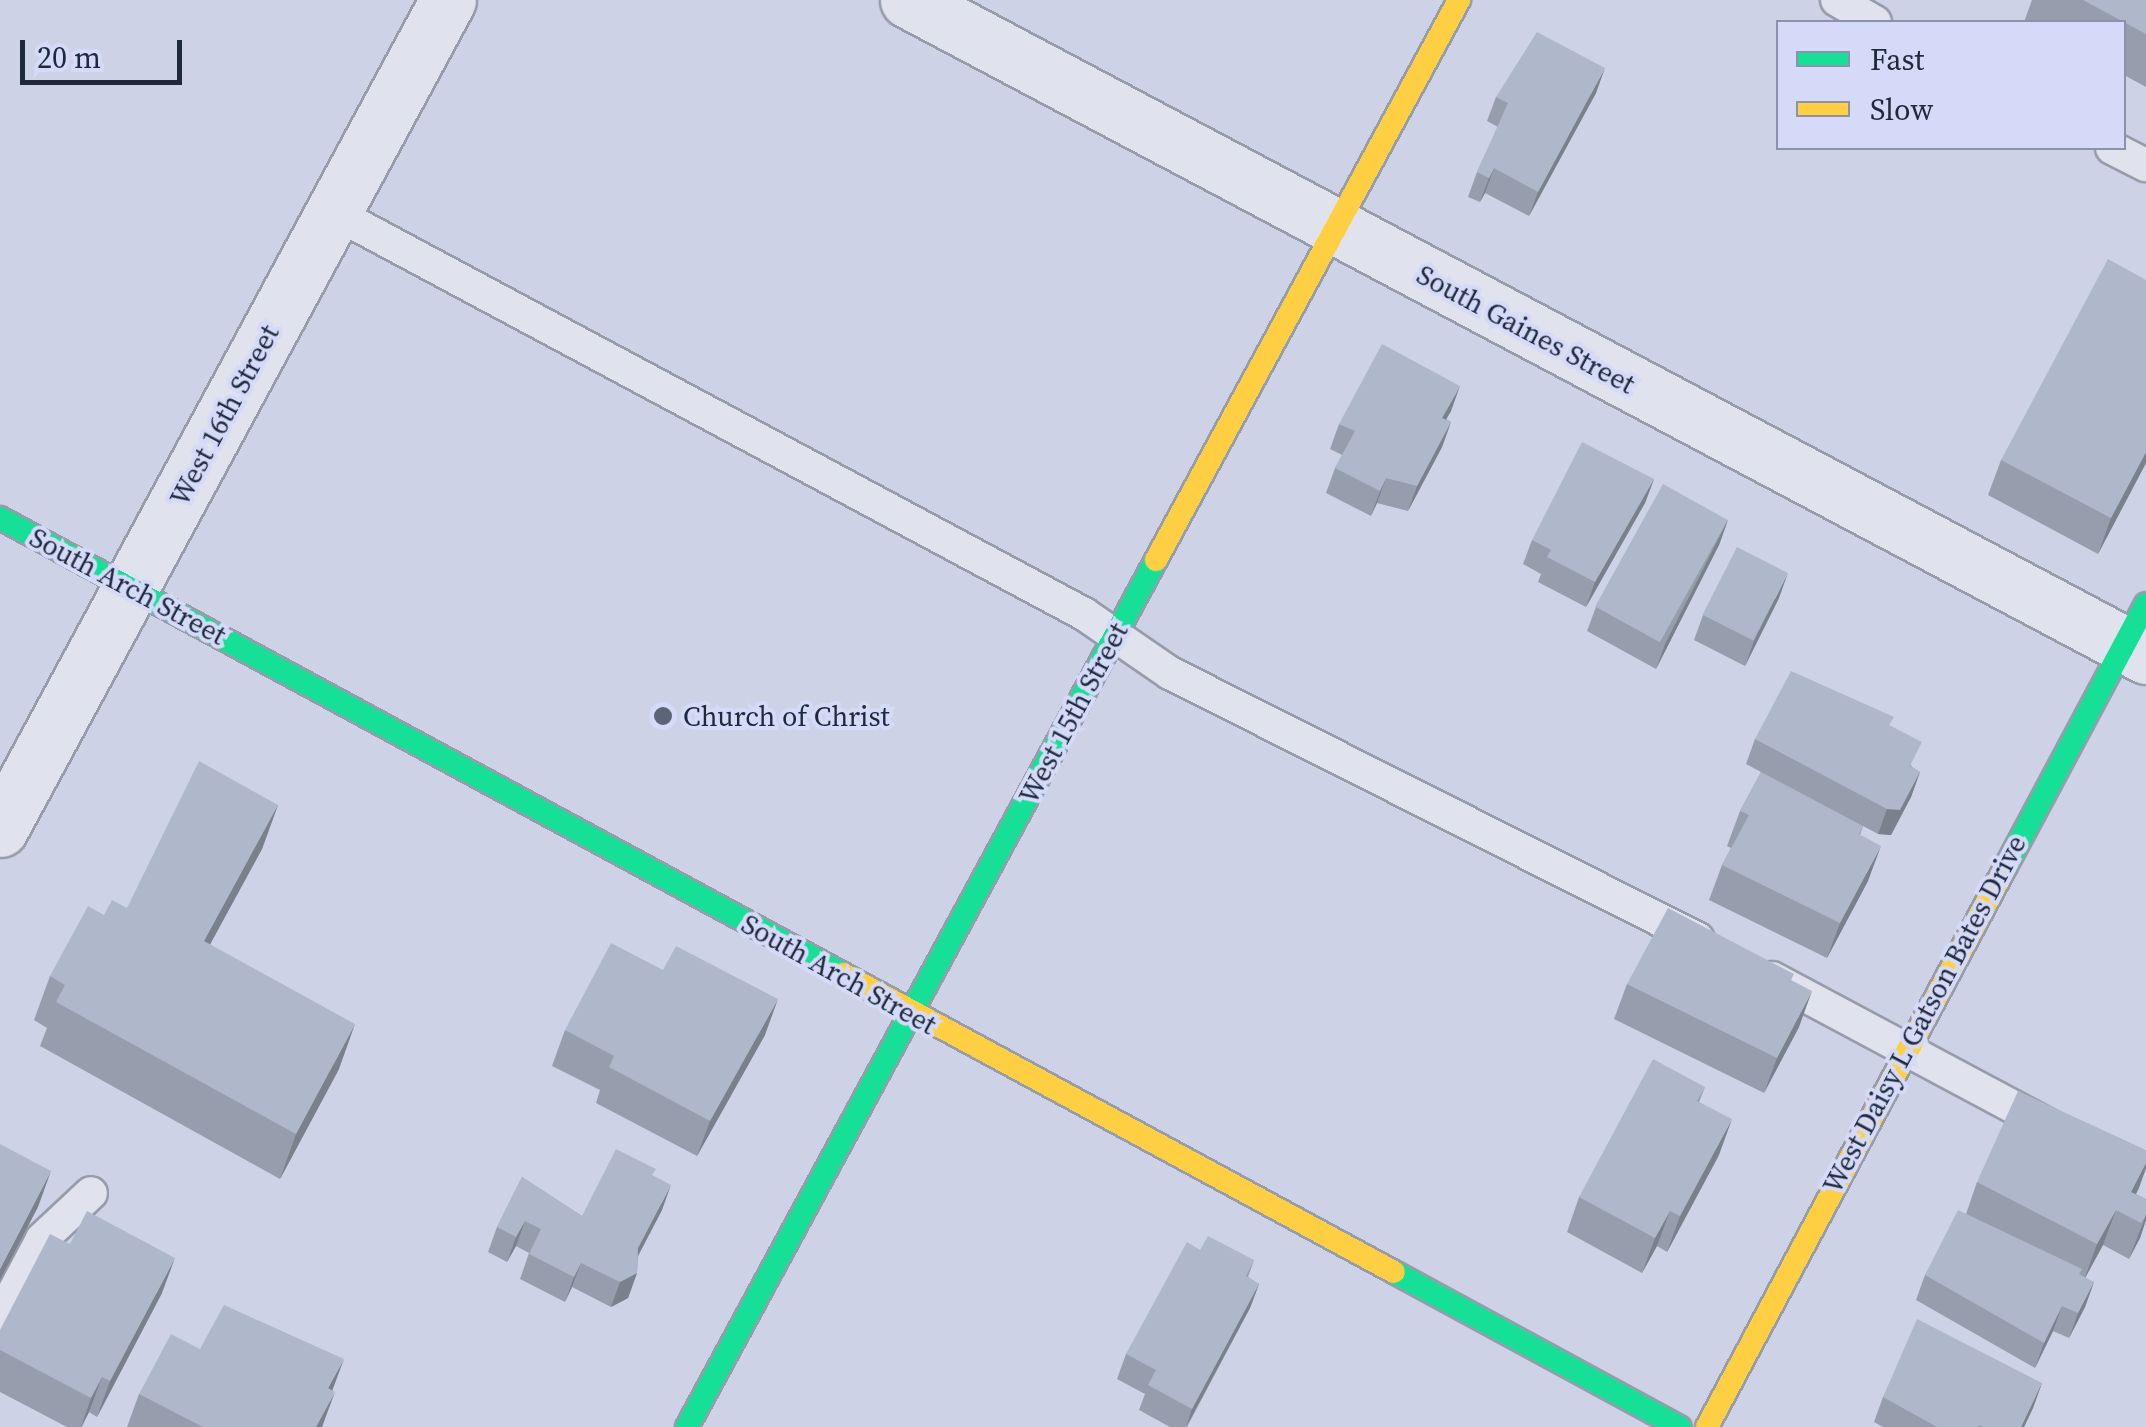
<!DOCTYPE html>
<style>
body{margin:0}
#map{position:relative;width:2146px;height:1427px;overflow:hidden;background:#ced2e6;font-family:"Source Serif 4",serif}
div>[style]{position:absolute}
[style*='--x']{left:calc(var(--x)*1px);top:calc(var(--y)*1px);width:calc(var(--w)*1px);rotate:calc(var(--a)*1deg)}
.roads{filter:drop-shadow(2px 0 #979cab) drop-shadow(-2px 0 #979cab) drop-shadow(0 2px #979cab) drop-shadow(0 -2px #979cab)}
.lane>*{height:32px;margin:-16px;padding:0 16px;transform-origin:16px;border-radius:16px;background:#e0e2ee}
.street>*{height:55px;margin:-27.5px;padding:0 27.5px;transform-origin:27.5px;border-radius:27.5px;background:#e0e2ee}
.fast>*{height:22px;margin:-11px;padding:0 11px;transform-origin:11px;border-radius:11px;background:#16e098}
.slow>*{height:22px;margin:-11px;padding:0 11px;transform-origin:11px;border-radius:11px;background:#ffcf43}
.wall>*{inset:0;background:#969eae}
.shaded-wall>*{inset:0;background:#7a818d}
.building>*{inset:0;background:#afb8ca;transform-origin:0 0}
.dots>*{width:28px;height:28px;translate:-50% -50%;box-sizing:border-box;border:5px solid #d4daf7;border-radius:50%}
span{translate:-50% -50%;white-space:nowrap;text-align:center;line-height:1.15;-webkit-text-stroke:8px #d4daf7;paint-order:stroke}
.street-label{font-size:28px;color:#1e293c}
.poi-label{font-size:28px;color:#1e293c}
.left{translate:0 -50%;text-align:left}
.legend{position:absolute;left:1776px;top:20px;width:350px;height:130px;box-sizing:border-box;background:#d4daf7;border:2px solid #8b93ac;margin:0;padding:12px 18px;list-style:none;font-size:30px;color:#1e293c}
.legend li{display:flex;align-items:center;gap:20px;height:50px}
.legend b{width:50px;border:2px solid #8b93ac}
.scale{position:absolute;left:20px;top:40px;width:162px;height:45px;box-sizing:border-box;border:5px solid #1e293c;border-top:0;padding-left:12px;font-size:30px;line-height:35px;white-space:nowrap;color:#1e293c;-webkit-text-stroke:8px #d4daf7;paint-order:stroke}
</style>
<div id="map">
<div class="roads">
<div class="lane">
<i style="--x:1837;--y:0;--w:44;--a:30.1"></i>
<i style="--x:2112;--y:148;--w:38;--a:27"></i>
<i style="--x:333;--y:212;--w:852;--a:28.16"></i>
<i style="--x:1084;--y:614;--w:104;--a:34.5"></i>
<i style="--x:1170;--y:673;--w:591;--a:26.74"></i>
<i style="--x:1772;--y:978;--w:316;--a:28.1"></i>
<i style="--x:0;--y:1318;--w:89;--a:-62"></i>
<i style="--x:42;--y:1239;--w:67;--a:-43.2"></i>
</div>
<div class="street">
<i style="--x:908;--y:0;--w:1401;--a:27.92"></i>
<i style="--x:0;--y:829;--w:942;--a:-61.61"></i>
</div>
<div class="fast">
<i style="--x:0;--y:518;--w:958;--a:28.41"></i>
<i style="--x:2005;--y:868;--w:299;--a:-61.9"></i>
<i style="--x:1394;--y:1272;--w:325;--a:28.5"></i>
<i style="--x:687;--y:1427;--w:986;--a:-61.59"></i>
</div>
<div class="slow">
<i style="--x:1156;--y:560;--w:637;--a:-61.58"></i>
<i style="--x:843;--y:974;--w:626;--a:28.41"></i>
<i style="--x:1707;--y:1427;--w:633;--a:-61.94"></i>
</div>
</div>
<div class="wall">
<i style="clip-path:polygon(2032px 0,2146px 0,2146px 87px,2124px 75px,2124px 22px,2024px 22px)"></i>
<i style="clip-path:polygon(1596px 93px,1529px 216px,1485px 193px,1480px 202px,1468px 197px,1477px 172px,1498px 127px,1487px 121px,1496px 97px)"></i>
<i style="clip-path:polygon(2146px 280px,2146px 463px,2098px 554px,1988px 495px,2001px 460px)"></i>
<i style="clip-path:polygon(1451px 411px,1446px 419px,1451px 422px,1442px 447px,1408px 511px,1377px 503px,1371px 516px,1326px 493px,1335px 468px,1342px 455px,1330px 449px,1339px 424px)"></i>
<i style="clip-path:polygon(1654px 479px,1645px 503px,1586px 607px,1538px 582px,1541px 574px,1523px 564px,1532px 540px)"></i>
<i style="clip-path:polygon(1728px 520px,1719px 545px,1656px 669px,1587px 631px,1596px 607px)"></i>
<i style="clip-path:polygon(1779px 598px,1745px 666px,1694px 640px,1703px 615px)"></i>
<i style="clip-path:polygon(1891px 726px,1912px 767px,1920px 772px,1911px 797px,1891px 835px,1878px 834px,1863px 826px,1860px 835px,1868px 881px,1827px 958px,1709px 900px,1722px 865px,1731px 848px,1727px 846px,1740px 811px,1761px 772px,1746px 764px,1755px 739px)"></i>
<i style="clip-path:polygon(278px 805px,262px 849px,210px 944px,339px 1069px,280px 1179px,40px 1046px,47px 1028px,34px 1020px,50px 976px,104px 915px,127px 908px)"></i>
<i style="clip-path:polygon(1791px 980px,1799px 1027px,1764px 1093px,1614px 1019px,1627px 984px)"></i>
<i style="clip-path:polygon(565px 1030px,765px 1035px,697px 1156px,596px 1103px,600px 1090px,552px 1066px)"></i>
<i style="clip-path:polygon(1705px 1087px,1699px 1102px,1719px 1155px,1667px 1252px,1657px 1246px,1642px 1273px,1567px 1232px,1579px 1197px)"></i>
<i style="clip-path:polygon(2146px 1150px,2146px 1168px,2136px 1194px,2146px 1199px,2146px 1220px,2140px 1238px,2129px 1259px,2103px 1245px,2085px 1278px,2094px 1282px,2085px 1307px,2069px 1338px,2053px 1331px,2035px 1368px,1916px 1300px,1925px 1275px,1966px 1214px,1977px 1182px)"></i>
<i style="clip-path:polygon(654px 1176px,662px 1210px,638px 1256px,637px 1273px,628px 1298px,611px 1307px,572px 1287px,565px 1302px,520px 1279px,529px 1253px,516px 1246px,507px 1262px,488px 1252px,497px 1227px,522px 1177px,582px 1216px)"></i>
<i style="clip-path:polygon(1200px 1250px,1254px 1260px,1248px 1277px,1259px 1284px,1250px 1308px,1187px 1427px,1170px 1427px,1139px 1410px,1145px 1394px,1117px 1379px,1126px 1354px)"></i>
<i style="clip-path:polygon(162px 1293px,97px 1417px,89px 1412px,82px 1427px,67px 1427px,0 1392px,0 1330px)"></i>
<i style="clip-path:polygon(200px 1349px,333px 1390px,322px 1427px,127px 1427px,139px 1394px)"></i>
<i style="clip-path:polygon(2042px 1383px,2033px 1408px,2024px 1427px,1883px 1427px,1874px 1422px,1883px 1397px)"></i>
</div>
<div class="shaded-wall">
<i style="clip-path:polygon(1605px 68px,1596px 93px,1529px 216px,1538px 192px)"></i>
<i style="clip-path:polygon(1494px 168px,1485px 193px,1480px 202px,1489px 178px)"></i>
<i style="clip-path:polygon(1460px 386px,1451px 411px,1433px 442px,1442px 418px)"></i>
<i style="clip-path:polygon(1451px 422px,1442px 447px,1408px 511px,1417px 486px)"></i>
<i style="clip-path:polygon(2146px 452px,2146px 463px,2098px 554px,2111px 518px)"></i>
<i style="clip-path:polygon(1386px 478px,1377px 503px,1371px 516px,1380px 491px)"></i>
<i style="clip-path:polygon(1654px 479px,1645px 503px,1586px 607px,1595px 582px)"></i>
<i style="clip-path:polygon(1728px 520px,1719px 545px,1656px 669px,1665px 644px)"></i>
<i style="clip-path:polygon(1788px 573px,1779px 598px,1745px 666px,1754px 641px)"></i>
<i style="clip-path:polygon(1920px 772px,1911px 797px,1891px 835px,1878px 834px,1887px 809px)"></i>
<i style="clip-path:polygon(278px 805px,262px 849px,188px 985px,204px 941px)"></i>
<i style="clip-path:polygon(1881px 846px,1868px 881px,1827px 958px,1840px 923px)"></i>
<i style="clip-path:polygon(1812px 991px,1799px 1027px,1764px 1093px,1777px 1058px)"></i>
<i style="clip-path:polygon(778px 999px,765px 1035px,697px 1156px,710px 1121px)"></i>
<i style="clip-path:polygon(355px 1024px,339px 1069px,280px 1179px,296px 1134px)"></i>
<i style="clip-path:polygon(1732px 1119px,1719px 1155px,1667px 1252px,1680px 1216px)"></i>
<i style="clip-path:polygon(2146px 1163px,2146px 1168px,2139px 1188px,2125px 1215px,2131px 1192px)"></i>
<i style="clip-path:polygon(51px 1171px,38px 1207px,0 1280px,0 1269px)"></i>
<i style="clip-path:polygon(671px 1185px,662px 1210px,629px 1273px,638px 1248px)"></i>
<i style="clip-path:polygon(2116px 1210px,2103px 1245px,2084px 1280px,2097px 1244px)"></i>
<i style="clip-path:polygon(1670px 1211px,1657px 1246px,1642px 1273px,1655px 1238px)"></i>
<i style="clip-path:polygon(2146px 1215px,2146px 1220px,2140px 1238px,2129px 1259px)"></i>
<i style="clip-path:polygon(525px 1221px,516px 1246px,507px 1262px,516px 1237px)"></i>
<i style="clip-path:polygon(175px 1258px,162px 1293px,97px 1417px,110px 1381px)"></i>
<i style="clip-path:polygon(581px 1263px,572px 1287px,565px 1302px,574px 1277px)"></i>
<i style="clip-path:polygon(637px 1273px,628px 1298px,611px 1307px,620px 1282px)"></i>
<i style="clip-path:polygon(2094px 1282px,2085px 1307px,2069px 1338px,2078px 1313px)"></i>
<i style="clip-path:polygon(1259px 1284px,1250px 1308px,1186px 1427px,1192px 1409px)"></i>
<i style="clip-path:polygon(2062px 1306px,2053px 1331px,2035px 1368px,2044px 1343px)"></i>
<i style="clip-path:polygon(344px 1359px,331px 1394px,328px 1388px)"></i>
<i style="clip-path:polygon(102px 1377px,89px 1412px,81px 1427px,91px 1398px)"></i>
<i style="clip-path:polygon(2042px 1383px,2033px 1408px,2024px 1427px,2021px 1427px)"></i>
<i style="clip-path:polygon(335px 1392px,322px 1427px,316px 1427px)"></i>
</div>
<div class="building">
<i style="clip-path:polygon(2083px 0,2146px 0,2146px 34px)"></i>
<i style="clip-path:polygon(1537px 32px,1605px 68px,1538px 192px,1494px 168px,1489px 178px,1477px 172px,1508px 103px,1496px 97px)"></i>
<i style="clip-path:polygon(2108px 259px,2146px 280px,2146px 452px,2111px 518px,2001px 460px)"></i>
<i style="clip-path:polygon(1382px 344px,1460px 386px,1442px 418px,1451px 422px,1417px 486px,1386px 478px,1380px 491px,1335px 468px,1355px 431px,1339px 424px)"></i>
<i style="clip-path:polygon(1582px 442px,1654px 479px,1595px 582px,1547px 557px,1551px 550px,1532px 540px)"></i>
<i style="left:1663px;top:484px;width:74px;height:140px;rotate:29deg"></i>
<i style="left:1737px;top:547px;width:57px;height:76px;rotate:27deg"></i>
<i style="clip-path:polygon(1791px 671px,1894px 717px,1889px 725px,1922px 742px,1910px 766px,1920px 772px,1900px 810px,1887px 809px,1755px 739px)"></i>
<i style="clip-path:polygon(199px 761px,278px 805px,204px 941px,355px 1024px,296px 1134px,56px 1002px,65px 985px,50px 976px,88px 906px,104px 915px,112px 900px,127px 908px)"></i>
<i style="clip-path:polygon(1761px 772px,1863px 826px,1859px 834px,1881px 846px,1840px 923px,1722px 865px,1749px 815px,1740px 811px)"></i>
<i style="clip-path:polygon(1668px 908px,1794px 974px,1791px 980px,1812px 991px,1777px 1058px,1627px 984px)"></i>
<i style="clip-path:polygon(611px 943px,663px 970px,676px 946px,778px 999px,710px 1121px,609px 1067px,614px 1056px,565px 1030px)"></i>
<i style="clip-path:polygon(1653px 1059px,1705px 1087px,1697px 1101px,1732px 1119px,1680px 1216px,1670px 1211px,1655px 1238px,1579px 1197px)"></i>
<i style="clip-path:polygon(2018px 1091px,2146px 1150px,2146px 1163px,2131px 1192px,2146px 1199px,2146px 1215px,2141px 1223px,2116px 1210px,2097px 1244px,1977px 1182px)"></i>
<i style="clip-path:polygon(0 1144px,51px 1171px,0 1269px)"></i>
<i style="clip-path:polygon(616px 1149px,656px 1169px,652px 1175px,671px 1185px,638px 1248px,637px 1273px,620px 1282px,581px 1263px,574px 1277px,529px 1254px,541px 1229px,525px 1221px,516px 1237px,497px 1227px,522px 1177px,582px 1216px)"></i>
<i style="clip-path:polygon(1958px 1210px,2082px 1269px,2079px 1274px,2094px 1282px,2078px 1313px,2062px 1306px,2044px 1343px,1925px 1275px)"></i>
<i style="clip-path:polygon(87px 1211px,175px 1258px,110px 1381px,102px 1377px,91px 1398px,0 1350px,0 1330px,50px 1234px,70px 1244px)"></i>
<i style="clip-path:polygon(1208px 1236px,1254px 1260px,1246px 1276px,1259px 1284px,1192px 1409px,1148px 1385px,1156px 1370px,1126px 1354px,1187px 1242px,1200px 1250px)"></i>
<i style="clip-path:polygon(224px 1305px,344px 1359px,328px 1388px,335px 1392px,316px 1427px,203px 1427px,139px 1394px,171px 1334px,200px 1349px)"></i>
<i style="clip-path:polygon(1917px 1319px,2042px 1383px,2021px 1427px,1983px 1427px,1979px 1425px,1978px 1427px,1937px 1427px,1883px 1397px)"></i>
</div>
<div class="dots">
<i style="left:663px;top:716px;background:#5c6478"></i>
</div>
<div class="street-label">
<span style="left:1526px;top:329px;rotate:28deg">South Gaines Street</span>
<span style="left:224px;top:415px;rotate:-62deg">West 16th Street</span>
<span style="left:128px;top:586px;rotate:28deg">South Arch Street</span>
<span style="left:1073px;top:713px;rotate:-62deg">West 15th Street</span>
<span style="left:839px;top:974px;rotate:29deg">South Arch Street</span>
<span style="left:1924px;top:1014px;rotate:-62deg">West Daisy L Gatson Bates Drive</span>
</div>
<div class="poi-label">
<span class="left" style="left:683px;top:716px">Church of Christ</span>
</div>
<ul class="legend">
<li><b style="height:12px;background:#16e098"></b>Fast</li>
<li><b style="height:12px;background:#ffcf43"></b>Slow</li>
</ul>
<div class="scale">20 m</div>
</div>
